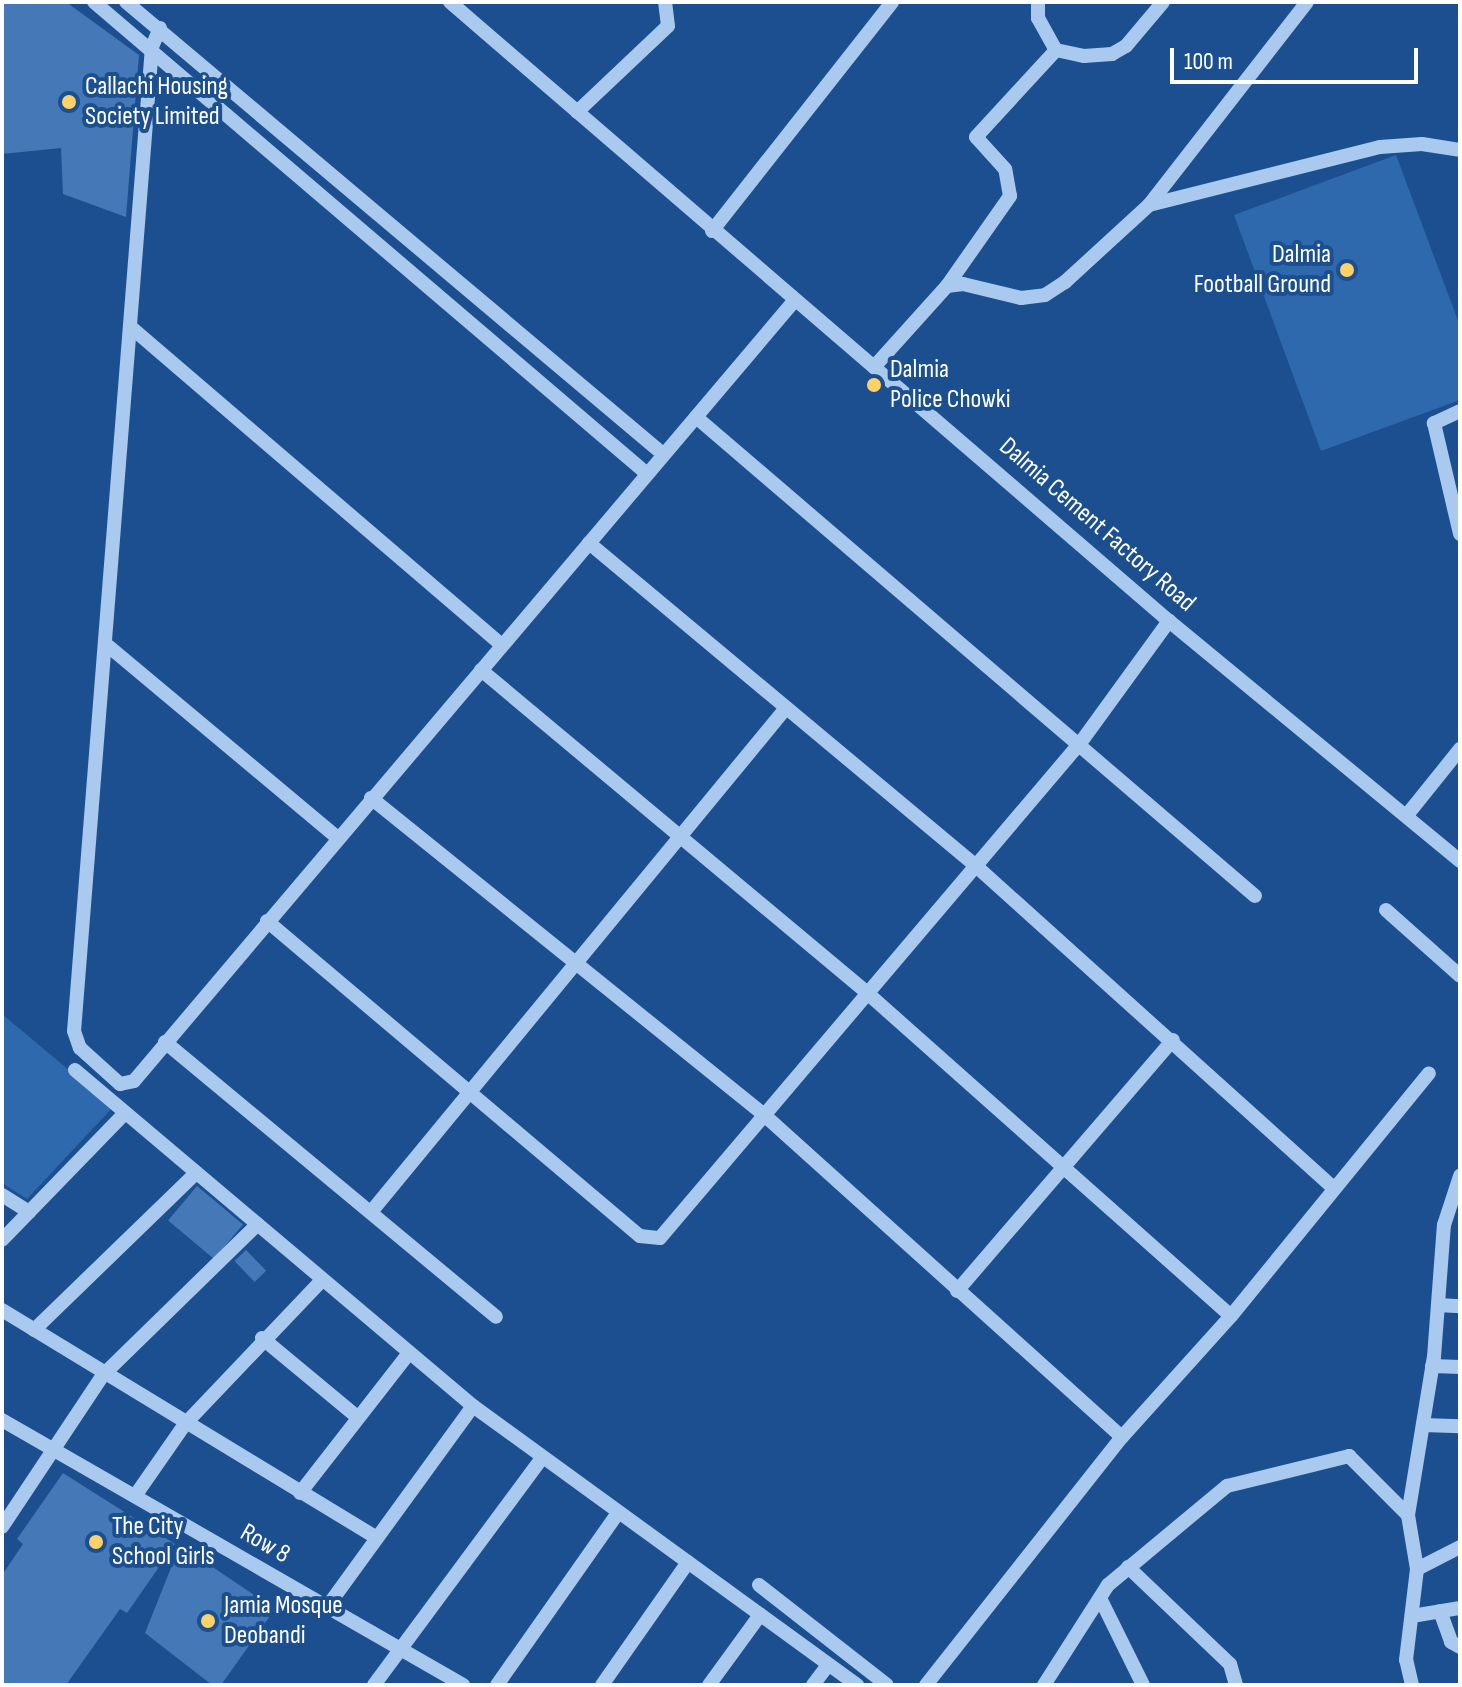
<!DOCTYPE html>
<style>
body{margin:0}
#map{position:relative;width:1462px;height:1687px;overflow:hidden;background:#1b4f8f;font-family:"Sofia Sans Condensed",sans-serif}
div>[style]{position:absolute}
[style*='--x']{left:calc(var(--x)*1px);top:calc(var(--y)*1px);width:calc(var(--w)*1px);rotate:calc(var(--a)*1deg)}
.green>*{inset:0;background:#2e69ad}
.building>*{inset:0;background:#4478b7;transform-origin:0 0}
.minor>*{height:14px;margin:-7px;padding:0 7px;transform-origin:7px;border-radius:7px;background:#a9c9ee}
.dots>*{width:22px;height:22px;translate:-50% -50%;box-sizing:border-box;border:4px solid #1b4f8f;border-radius:50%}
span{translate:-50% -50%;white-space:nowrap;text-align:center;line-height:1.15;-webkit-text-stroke:8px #1b4f8f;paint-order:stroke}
.poi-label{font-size:26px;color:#fff}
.left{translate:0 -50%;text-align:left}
.right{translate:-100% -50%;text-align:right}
.street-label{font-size:26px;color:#fff}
.frame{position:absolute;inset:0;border:4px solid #fff;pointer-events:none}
.scale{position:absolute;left:1170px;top:48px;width:248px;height:36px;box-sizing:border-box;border:4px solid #fff;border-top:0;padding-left:10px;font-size:24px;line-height:28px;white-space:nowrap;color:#fff;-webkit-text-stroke:6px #1b4f8f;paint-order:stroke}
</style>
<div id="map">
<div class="green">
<i style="clip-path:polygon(1396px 155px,1460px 326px,1460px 400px,1321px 451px,1234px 215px)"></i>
<i style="clip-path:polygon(2px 1014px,113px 1107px,27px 1199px,2px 1183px)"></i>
</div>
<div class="building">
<i style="clip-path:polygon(2px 2px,66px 2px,139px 55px,126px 217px,63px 194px,61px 148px,2px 154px)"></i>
<i style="left:197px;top:1186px;width:60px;height:45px;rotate:40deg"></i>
<i style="left:246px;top:1250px;width:29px;height:16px;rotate:46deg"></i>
<i style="clip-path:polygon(63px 1473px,175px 1544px,127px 1613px,120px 1609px,66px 1685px,2px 1685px,2px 1575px,23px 1544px,17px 1539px)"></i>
<i style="clip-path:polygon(180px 1545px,275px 1609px,221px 1685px,212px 1685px,145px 1633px)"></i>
</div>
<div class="minor">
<i style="--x:94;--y:2;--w:726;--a:40.47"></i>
<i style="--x:126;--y:2;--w:702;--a:40.09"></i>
<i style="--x:450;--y:2;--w:949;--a:40.73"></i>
<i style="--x:1169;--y:621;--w:377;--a:39.5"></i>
<i style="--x:1038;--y:2;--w:16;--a:90"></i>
<i style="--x:1038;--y:18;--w:37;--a:61"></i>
<i style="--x:1056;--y:50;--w:29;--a:12"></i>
<i style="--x:1084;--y:56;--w:28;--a:-4"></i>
<i style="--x:1112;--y:54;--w:16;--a:-30"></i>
<i style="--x:1126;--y:46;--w:57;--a:-49.9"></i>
<i style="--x:160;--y:28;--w:21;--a:113"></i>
<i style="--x:152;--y:47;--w:987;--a:94.53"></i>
<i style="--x:74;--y:1031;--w:18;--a:71"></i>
<i style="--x:80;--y:1048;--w:54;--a:42"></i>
<i style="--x:120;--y:1084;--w:14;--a:-12"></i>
<i style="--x:134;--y:1081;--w:1022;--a:-49.76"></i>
<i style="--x:577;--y:112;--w:125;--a:-43.4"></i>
<i style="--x:668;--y:26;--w:24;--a:-97"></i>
<i style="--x:1149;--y:205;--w:238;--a:-14.1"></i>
<i style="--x:1380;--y:147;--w:42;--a:-4.1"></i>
<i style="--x:1422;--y:144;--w:38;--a:9"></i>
<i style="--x:712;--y:231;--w:291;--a:-51.8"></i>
<i style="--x:947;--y:286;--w:16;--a:-7"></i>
<i style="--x:963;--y:284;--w:60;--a:13.6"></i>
<i style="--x:1021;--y:298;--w:24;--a:-7"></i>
<i style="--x:1045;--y:295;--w:24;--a:-33"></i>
<i style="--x:1065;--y:282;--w:114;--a:-42.5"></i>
<i style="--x:1149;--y:205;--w:257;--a:-52.1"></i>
<i style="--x:133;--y:329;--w:486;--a:40.6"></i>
<i style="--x:874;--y:367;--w:109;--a:-48"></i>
<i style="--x:947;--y:286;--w:110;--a:-55"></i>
<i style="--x:1010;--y:196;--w:27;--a:-100"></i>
<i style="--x:1005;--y:169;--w:43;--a:-132.2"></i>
<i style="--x:976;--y:137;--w:118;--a:-47.4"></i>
<i style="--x:1460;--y:411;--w:29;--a:155"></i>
<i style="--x:1434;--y:423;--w:114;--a:76.8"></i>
<i style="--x:696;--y:417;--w:736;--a:40.59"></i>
<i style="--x:589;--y:543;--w:504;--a:39.85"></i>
<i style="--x:976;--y:866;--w:480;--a:42"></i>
<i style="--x:107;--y:645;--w:301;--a:39.9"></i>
<i style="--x:481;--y:670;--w:500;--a:39.89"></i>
<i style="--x:865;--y:991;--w:489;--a:41.6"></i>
<i style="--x:371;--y:798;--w:502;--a:38.86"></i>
<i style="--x:762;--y:1113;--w:484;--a:42"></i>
<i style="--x:1407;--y:815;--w:85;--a:-51.2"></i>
<i style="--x:1386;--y:910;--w:99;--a:41.7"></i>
<i style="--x:267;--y:921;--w:488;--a:40.2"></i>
<i style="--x:640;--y:1236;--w:20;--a:6"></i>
<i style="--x:660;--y:1238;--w:651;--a:-49.68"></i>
<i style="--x:1081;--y:742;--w:150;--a:-54"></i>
<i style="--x:165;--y:1042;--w:430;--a:39.7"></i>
<i style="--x:75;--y:1070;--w:521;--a:40.17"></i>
<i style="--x:473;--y:1406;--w:475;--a:36"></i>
<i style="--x:2;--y:1195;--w:32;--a:32"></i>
<i style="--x:371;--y:1212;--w:653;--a:-50.53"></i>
<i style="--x:2;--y:1240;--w:177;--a:-45.9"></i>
<i style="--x:957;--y:1291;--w:331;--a:-49.3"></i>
<i style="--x:1438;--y:1305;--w:22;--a:3"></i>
<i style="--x:2;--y:1310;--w:437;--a:31.3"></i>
<i style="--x:34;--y:1330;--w:226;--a:-44.1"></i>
<i style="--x:262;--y:1338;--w:124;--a:39.7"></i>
<i style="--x:1432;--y:1366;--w:28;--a:2"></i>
<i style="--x:2;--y:1420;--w:532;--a:29.89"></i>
<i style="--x:1423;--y:1425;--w:37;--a:2"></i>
<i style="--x:300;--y:1493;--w:177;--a:-52.1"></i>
<i style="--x:135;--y:1496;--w:88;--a:-55.2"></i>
<i style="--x:185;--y:1424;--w:197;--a:-46.4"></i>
<i style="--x:2;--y:1527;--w:182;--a:-56.4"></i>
<i style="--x:103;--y:1375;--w:216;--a:-44.3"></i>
<i style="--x:1128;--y:1567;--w:141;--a:43.6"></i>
<i style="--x:1230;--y:1664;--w:22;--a:74"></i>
<i style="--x:1417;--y:1569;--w:48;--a:-27.1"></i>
<i style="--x:759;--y:1585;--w:162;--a:38"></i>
<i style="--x:1100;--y:1598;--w:97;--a:63.7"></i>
<i style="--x:327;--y:1607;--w:248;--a:-54"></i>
<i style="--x:1440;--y:1611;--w:33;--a:70"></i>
<i style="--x:1451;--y:1642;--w:10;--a:29"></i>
<i style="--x:1412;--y:1616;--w:49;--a:-9.5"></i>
<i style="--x:374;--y:1685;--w:282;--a:-53.5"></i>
<i style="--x:497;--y:1685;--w:210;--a:-54.9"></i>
<i style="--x:602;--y:1685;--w:150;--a:-55"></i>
<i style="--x:709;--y:1685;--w:87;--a:-53.9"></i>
<i style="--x:813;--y:1685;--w:25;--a:-53"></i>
<i style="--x:926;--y:1685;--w:316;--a:-51.7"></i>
<i style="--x:1122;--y:1437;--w:163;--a:-48"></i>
<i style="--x:1231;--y:1316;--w:313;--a:-50.8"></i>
<i style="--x:1044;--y:1685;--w:119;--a:-57.4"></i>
<i style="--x:1108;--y:1585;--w:155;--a:-39.8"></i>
<i style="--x:1227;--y:1486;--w:126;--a:-13.8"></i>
<i style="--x:1349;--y:1456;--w:83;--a:45"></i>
<i style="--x:1412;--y:1685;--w:26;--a:-103"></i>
<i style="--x:1406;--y:1660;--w:92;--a:-83.1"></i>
<i style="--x:1417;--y:1569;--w:55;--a:-99.5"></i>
<i style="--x:1408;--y:1515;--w:160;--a:-80.7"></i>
<i style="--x:1434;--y:1357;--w:132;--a:-85.7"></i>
<i style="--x:1444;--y:1225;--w:52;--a:-71.9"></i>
</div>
<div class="dots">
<i style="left:69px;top:102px;background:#ffd166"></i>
<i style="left:1347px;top:270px;background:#ffd166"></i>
<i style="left:874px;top:385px;background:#ffd166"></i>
<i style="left:96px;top:1542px;background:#ffd166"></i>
<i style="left:208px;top:1621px;background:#ffd166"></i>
</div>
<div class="poi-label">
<span class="left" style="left:85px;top:102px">Callachi Housing<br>Society Limited</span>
<span class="right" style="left:1331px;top:270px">Dalmia<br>Football Ground</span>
<span class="left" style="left:890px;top:385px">Dalmia<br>Police Chowki</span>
<span class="left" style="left:112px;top:1542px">The City<br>School Girls</span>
<span class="left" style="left:224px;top:1621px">Jamia Mosque<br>Deobandi</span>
</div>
<div class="street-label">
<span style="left:1097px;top:525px;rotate:41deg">Dalmia Cement Factory Road</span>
<span style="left:265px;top:1544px;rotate:30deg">Row 8</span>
</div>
<div class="frame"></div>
<div class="scale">100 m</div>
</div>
